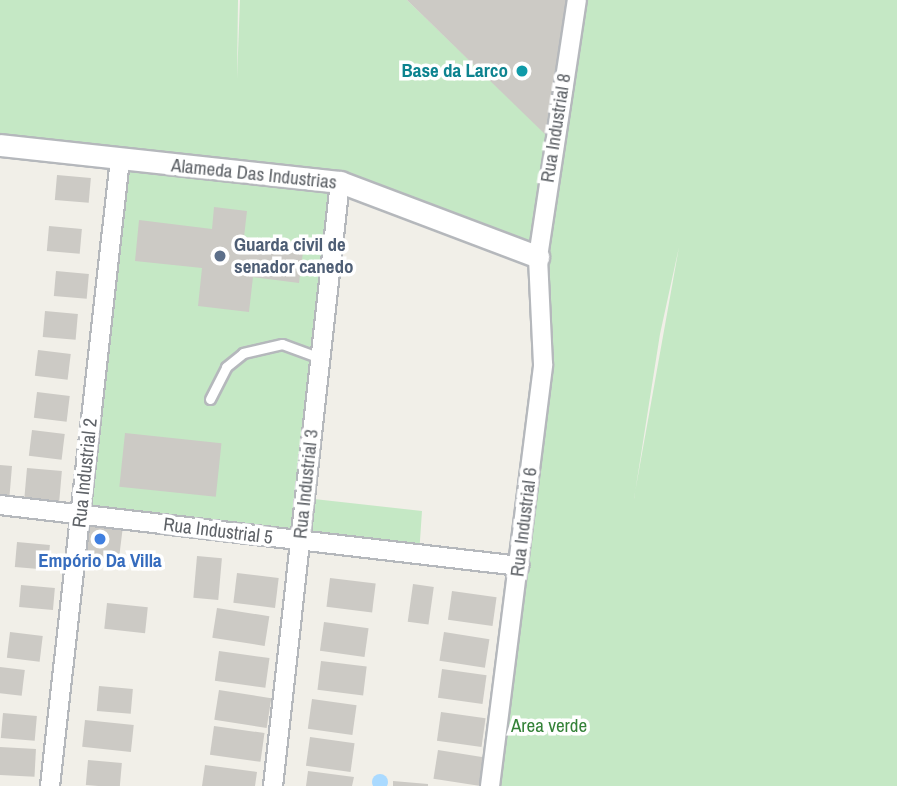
<!DOCTYPE html>
<meta charset="utf-8">
<style>
body{margin:0}
#map{position:relative;width:897px;height:786px;overflow:hidden;background:#f1efe8;font-family:"Archivo Narrow",sans-serif}
div>[style]{position:absolute}
[style*='--x']{left:calc(var(--x)*1px);top:calc(var(--y)*1px);width:calc(var(--w)*1px);rotate:calc(var(--a)*1deg)}
.green>*{inset:0;background:#c5e8c5}
.water>*{inset:0;background:#aadaff}
.round{border-radius:50%}
.building>*{inset:0;background:#cccac5;transform-origin:0 0}
.roads{filter:drop-shadow(2px 0 #b5b8bc) drop-shadow(-2px 0 #b5b8bc) drop-shadow(0 2px #b5b8bc) drop-shadow(0 -2px #b5b8bc)}
.service>*{height:9px;margin:-4.5px;padding:0 4.5px;transform-origin:4.5px;border-radius:4.5px;background:#fff}
.minor>*{height:18px;margin:-9px;padding:0 9px;transform-origin:9px;border-radius:9px;background:#fff}
.tertiary>*{height:21px;margin:-10.5px;padding:0 10.5px;transform-origin:10.5px;border-radius:10.5px;background:#fff}
.dots>*{width:19px;height:19px;translate:-50% -50%;box-sizing:border-box;border:4px solid #fff;border-radius:50%}
span{translate:-50% -50%;white-space:nowrap;text-align:center;line-height:1.15;-webkit-text-stroke:7px #fff;paint-order:stroke}
.culture-label{font-size:19px;color:#0d838f;font-weight:700}
.right{translate:-100% -50%;text-align:right}
.street-label{font-size:19px;color:#5f6368}
.service-label{font-size:19px;color:#4e5e75;font-weight:700}
.left{translate:0 -50%;text-align:left}
.shop-label{font-size:19px;color:#366cbe;font-weight:700}
.park-label{font-size:19px;color:#348238}
</style>
<div id="map">
<div class="green">
<i style="clip-path:polygon(evenodd,0 0,238px 0,237px 79px,240px 0,407px 0,553px 141px,577px 0,897px 0,897px 786px,490px 786px,543px 364px,538px 257px,340px 182px,305px 498px,422px 511px,419px 555px,81px 515px,120px 159px,0 145px,0 0,679px 247px,634px 498px,634px 499px,660px 334px,679px 247px)"></i>
</div>
<div class="water">
<i class="round" style="left:372px;top:774px;width:16px;height:16px"></i>
</div>
<div class="building">
<i style="clip-path:polygon(407px 0,577px 0,553px 142px)"></i>
<i style="left:57px;top:175px;width:34px;height:25px;rotate:5deg"></i>
<i style="clip-path:polygon(214px 207px,247px 211px,244px 237px,304px 244px,299px 283px,253px 277px,249px 312px,198px 306px,202px 268px,135px 261px,139px 220px,212px 229px)"></i>
<i style="left:49px;top:226px;width:33px;height:25px;rotate:5deg"></i>
<i style="left:56px;top:271px;width:33px;height:25px;rotate:5deg"></i>
<i style="left:45px;top:311px;width:33px;height:26px;rotate:5deg"></i>
<i style="left:38px;top:350px;width:33px;height:26px;rotate:7deg"></i>
<i style="left:37px;top:392px;width:33px;height:26px;rotate:7deg"></i>
<i style="left:32px;top:430px;width:33px;height:26px;rotate:7deg"></i>
<i style="left:125px;top:433px;width:97px;height:54px;rotate:6deg"></i>
<i style="clip-path:polygon(0 465px,12px 466px,9px 502px,0 501px)"></i>
<i style="left:27px;top:468px;width:35px;height:33px;rotate:5deg"></i>
<i style="left:81px;top:515px;width:43px;height:44px;rotate:7deg"></i>
<i style="left:17px;top:542px;width:33px;height:25px;rotate:5deg"></i>
<i style="left:197px;top:556px;width:25px;height:42px;rotate:5deg"></i>
<i style="left:237px;top:573px;width:42px;height:30px;rotate:7deg"></i>
<i style="left:330px;top:578px;width:46px;height:29px;rotate:7deg"></i>
<i style="left:413px;top:584px;width:21px;height:38px;rotate:8deg"></i>
<i style="left:21px;top:585px;width:34px;height:22px;rotate:5deg"></i>
<i style="left:452px;top:591px;width:45px;height:29px;rotate:8deg"></i>
<i style="left:107px;top:603px;width:41px;height:26px;rotate:6deg"></i>
<i style="left:217px;top:608px;width:53px;height:30px;rotate:9deg"></i>
<i style="left:324px;top:622px;width:45px;height:29px;rotate:8deg"></i>
<i style="left:10px;top:632px;width:33px;height:26px;rotate:7deg"></i>
<i style="left:444px;top:632px;width:46px;height:29px;rotate:9deg"></i>
<i style="left:219px;top:651px;width:51px;height:30px;rotate:8deg"></i>
<i style="left:321px;top:661px;width:46px;height:29px;rotate:7deg"></i>
<i style="left:0;top:667px;width:25px;height:26px;rotate:7deg"></i>
<i style="left:442px;top:669px;width:45px;height:29px;rotate:8deg"></i>
<i style="left:99px;top:686px;width:34px;height:25px;rotate:5deg"></i>
<i style="left:219px;top:690px;width:53px;height:30px;rotate:9deg"></i>
<i style="left:312px;top:699px;width:45px;height:30px;rotate:8deg"></i>
<i style="left:441px;top:712px;width:45px;height:29px;rotate:8deg"></i>
<i style="left:3px;top:713px;width:34px;height:25px;rotate:5deg"></i>
<i style="left:85px;top:720px;width:49px;height:27px;rotate:6deg"></i>
<i style="left:214px;top:726px;width:51px;height:29px;rotate:8deg"></i>
<i style="left:310px;top:737px;width:45px;height:29px;rotate:8deg"></i>
<i style="left:0;top:747px;width:36px;height:28px;rotate:3deg"></i>
<i style="left:438px;top:750px;width:46px;height:29px;rotate:9deg"></i>
<i style="left:88px;top:760px;width:34px;height:25px;rotate:5deg"></i>
<i style="clip-path:polygon(205px 765px,257px 772px,255px 786px,202px 786px)"></i>
<i style="clip-path:polygon(308px 771px,354px 777px,352px 786px,306px 786px)"></i>
<i style="clip-path:polygon(393px 781px,428px 784px,428px 786px,393px 786px)"></i>
</div>
<div class="roads">
<div class="service">
<i style="--x:210;--y:399;--w:36;--a:-63"></i>
<i style="--x:226;--y:367;--w:22;--a:-39"></i>
<i style="--x:243;--y:353;--w:40;--a:-13"></i>
<i style="--x:282;--y:344;--w:40;--a:20.2"></i>
</div>
<div class="minor">
<i style="--x:0;--y:505;--w:523;--a:6.7"></i>
<i style="--x:50;--y:786;--w:631;--a:-83.63"></i>
<i style="--x:273;--y:786;--w:608;--a:-83.67"></i>
<i style="--x:490;--y:786;--w:425;--a:-82.8"></i>
<i style="--x:543;--y:364;--w:107;--a:-92.7"></i>
<i style="--x:538;--y:257;--w:260;--a:-81.4"></i>
</div>
<div class="tertiary">
<i style="--x:0;--y:145;--w:342;--a:6.2"></i>
<i style="--x:340;--y:182;--w:212;--a:20.7"></i>
</div>
</div>
<div class="dots">
<i style="left:522px;top:71px;background:#0f9aa8"></i>
<i style="left:220px;top:256px;background:#5c6f8a"></i>
<i style="left:100px;top:539px;background:#3f7fe0"></i>
</div>
<div class="culture-label">
<span class="right" style="left:508px;top:71px">Base da Larco</span>
</div>
<div class="street-label">
<span style="left:556px;top:128px;rotate:-81deg">Rua Industrial 8</span>
<span style="left:254px;top:174px;rotate:6deg">Alameda Das Industrias</span>
<span style="left:85px;top:473px;rotate:-84deg">Rua Industrial 2</span>
<span style="left:306px;top:484px;rotate:-84deg">Rua Industrial 3</span>
<span style="left:524px;top:522px;rotate:-83deg">Rua Industrial 6</span>
<span style="left:218px;top:531px;rotate:7deg">Rua Industrial 5</span>
</div>
<div class="service-label">
<span class="left" style="left:234px;top:256px">Guarda civil de<br>senador canedo</span>
</div>
<div class="shop-label">
<span style="left:100px;top:561px">Empório Da Villa</span>
</div>
<div class="park-label">
<span style="left:549px;top:726px">Area verde</span>
</div>
</div>
